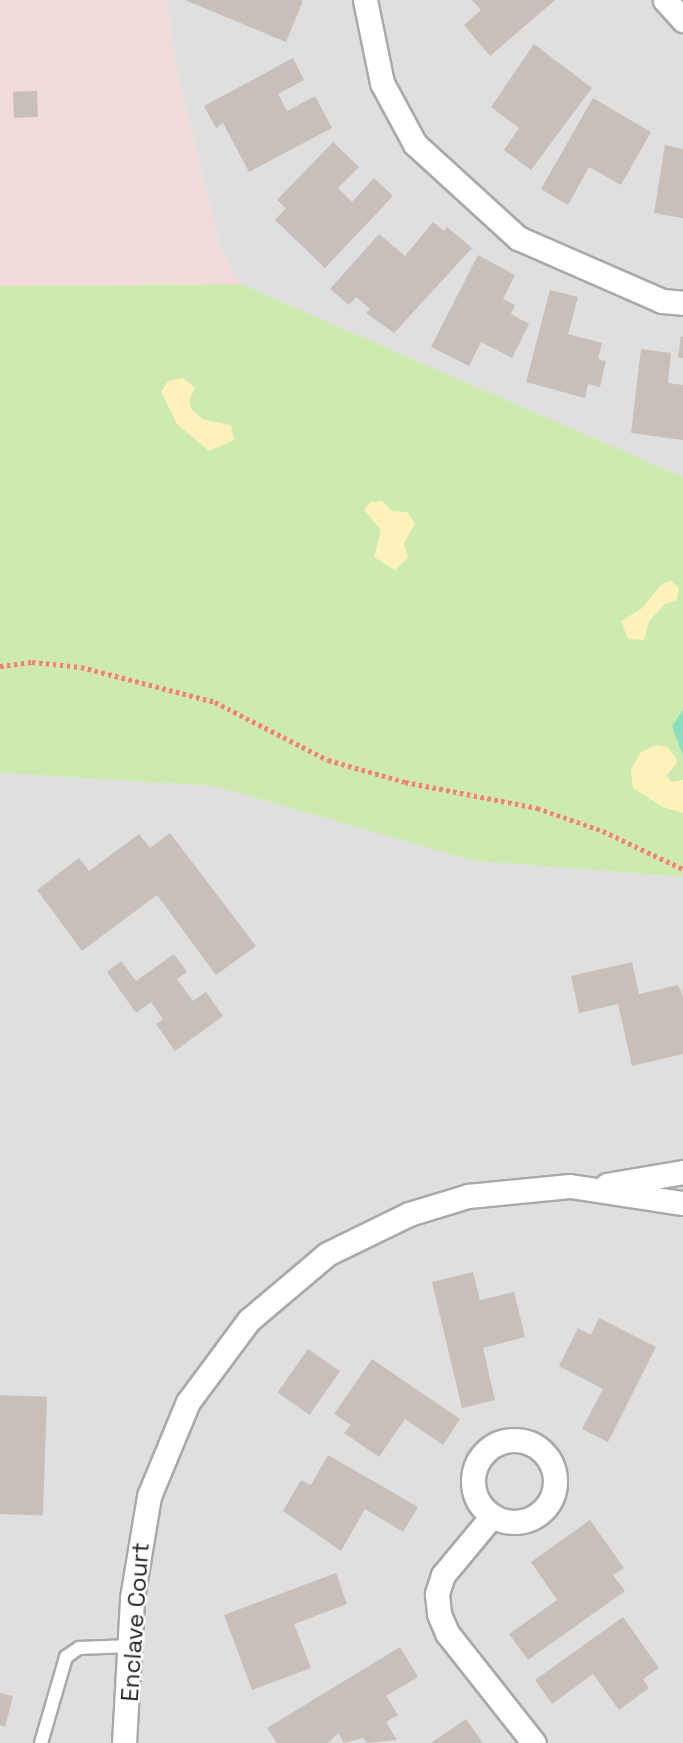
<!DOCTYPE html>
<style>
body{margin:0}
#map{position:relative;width:683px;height:1743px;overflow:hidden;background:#f2efe9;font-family:"Space Grotesk",sans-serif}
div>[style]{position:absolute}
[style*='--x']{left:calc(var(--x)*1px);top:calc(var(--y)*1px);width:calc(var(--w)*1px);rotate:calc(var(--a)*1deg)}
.residential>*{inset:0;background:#e0dfdf}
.commercial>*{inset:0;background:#f2dad9}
.grass>*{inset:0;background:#cdebb0}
.sand>*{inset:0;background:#fff1ba}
.pitch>*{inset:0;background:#88e0be}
.building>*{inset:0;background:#c7bfb8;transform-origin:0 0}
.path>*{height:4.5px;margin-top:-2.25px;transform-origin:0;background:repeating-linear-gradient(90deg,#fa8072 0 3.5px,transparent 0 7px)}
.roads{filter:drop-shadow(2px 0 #a9a9a9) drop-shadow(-2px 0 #a9a9a9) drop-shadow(0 2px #a9a9a9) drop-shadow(0 -2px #a9a9a9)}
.service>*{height:12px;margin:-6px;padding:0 6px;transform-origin:6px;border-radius:6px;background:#fff}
.minor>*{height:23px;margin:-11.5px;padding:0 11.5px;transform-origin:11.5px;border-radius:11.5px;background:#fff}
.minor>.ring{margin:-11.5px;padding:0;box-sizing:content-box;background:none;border:23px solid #fff;border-radius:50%}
span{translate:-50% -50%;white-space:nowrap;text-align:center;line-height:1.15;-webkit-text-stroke:5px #fff;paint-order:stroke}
.street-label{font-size:24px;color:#222}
</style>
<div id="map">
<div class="residential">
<i style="clip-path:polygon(166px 0,683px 0,683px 477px,241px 284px,220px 248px,177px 71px)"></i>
<i style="clip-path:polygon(0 773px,214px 786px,474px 861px,683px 877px,683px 1743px,0 1743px)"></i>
</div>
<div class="commercial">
<i style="clip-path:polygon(0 0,166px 0,177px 71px,220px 248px,241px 284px,0 286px)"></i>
</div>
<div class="grass">
<i style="clip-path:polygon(241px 284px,683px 477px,683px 877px,474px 861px,214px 786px,0 773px,0 286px)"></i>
</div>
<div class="sand">
<i style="clip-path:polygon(183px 378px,195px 388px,189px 401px,192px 410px,204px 420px,231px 425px,234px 440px,209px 451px,177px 424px,161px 392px,168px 381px)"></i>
<i style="clip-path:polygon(382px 501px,392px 511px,407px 512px,415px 523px,404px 544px,408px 558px,395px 570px,374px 557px,381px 530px,364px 510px,371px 502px)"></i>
<i style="clip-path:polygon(671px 581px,679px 588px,677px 600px,664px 605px,649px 621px,644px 640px,628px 639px,621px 621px,641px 609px,663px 583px)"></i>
<i style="clip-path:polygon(656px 745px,667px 747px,676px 758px,677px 763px,666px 776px,672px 782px,683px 780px,683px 813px,663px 807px,633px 788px,631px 769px,641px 752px)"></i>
</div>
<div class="pitch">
<i style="clip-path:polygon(683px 710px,683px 756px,672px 726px)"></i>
</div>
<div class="building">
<i style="clip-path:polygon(185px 0,300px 0,303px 1px,286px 42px)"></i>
<i style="clip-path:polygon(472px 0,555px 0,490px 56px,464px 25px,481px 10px)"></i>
<i style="clip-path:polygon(534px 44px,592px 88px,531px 170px,504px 150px,519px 128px,491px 107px)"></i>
<i style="clip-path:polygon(293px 58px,304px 80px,278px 94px,287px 111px,315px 96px,332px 128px,249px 172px,223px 123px,216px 128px,204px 106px)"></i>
<i style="left:37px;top:91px;width:26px;height:24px;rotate:88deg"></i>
<i style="clip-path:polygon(593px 98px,651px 132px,621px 185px,589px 167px,568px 205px,541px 189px)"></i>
<i style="clip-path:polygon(333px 142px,359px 167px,338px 188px,352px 202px,374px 178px,393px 196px,325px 268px,275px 220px,286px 208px,277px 200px)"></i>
<i style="clip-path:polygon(665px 145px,683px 149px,683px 218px,654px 213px)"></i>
<i style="clip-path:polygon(433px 222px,444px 231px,447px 227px,472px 248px,394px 333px,366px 313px,370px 309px,356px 297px,349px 305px,330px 289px,379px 234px,405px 256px)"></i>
<i style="clip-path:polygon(478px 255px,515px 275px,503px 299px,515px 305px,511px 314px,529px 324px,512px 358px,481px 342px,469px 366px,431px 347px)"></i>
<i style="clip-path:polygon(550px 290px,578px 297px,568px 334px,602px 343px,598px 359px,606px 361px,600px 387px,588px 384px,585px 398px,526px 382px)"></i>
<i style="clip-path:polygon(681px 336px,683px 337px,683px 358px,678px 357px)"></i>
<i style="clip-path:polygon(641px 349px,671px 353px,668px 383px,683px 385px,683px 440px,631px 433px)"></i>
<i style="clip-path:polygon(170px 833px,256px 946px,216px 975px,157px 895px,82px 951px,37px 890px,79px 858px,89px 871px,139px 834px,150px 848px)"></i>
<i style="clip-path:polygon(174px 954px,187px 972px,177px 979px,193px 1001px,206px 992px,223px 1016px,175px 1051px,156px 1024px,163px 1019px,151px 1002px,136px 1013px,107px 972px,121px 961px,136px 981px)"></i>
<i style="clip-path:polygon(632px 962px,639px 994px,678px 985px,683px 996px,683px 1054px,632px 1066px,618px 1004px,579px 1013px,571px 976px)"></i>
<i style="clip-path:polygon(473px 1272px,480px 1300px,514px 1292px,525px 1337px,483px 1348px,495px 1400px,462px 1408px,432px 1282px)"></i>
<i style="clip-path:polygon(599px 1318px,656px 1347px,608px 1442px,582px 1429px,603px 1389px,559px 1366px,578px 1328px,591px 1335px)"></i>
<i style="left:308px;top:1349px;width:39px;height:53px;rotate:35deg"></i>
<i style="clip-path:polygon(372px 1359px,460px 1419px,443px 1445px,405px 1419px,379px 1457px,344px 1433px,351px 1425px,334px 1414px)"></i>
<i style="left:0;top:1395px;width:47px;height:119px;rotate:2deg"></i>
<i style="clip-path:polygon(328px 1455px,418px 1507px,403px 1532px,365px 1509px,341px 1551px,283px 1511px,301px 1480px,311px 1485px)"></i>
<i style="clip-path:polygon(590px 1520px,624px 1568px,613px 1575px,625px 1591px,528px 1660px,509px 1634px,557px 1600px,531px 1562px)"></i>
<i style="clip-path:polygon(336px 1573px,347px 1604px,294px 1624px,311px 1668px,252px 1690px,224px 1615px)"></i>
<i style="clip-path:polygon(623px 1617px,659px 1668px,643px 1679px,649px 1688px,619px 1710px,593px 1674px,552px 1704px,535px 1680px)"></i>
<i style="clip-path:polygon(400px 1647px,418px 1677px,386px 1696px,398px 1715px,386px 1722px,397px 1740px,367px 1743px,363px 1738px,344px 1743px,338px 1733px,328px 1743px,277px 1743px,267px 1728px)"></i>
<i style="clip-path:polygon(0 1693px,13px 1696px,5px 1727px,0 1725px)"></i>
<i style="clip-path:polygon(466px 1719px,483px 1743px,431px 1743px)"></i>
</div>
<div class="path">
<i style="--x:0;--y:666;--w:32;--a:-7"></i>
<i style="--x:32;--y:662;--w:49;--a:5.8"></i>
<i style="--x:81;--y:667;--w:138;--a:14.6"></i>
<i style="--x:215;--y:702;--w:127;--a:27.2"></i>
<i style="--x:328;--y:760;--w:80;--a:15.9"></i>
<i style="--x:405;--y:782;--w:135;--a:11.1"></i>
<i style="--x:537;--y:808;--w:70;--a:19.2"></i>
<i style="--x:603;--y:831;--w:89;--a:25.4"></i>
</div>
<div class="roads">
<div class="service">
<i style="--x:41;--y:1743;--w:90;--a:-73.8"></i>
<i style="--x:66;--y:1657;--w:16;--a:-35"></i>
<i style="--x:79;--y:1648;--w:52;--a:-2.2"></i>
</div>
<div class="minor">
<i style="--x:365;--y:0;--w:85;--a:78.4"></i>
<i style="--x:382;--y:83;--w:69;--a:61.6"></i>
<i style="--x:415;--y:144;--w:139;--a:42.4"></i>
<i style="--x:518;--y:238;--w:157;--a:23.6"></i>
<i style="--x:662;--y:301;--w:21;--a:5"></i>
<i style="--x:665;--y:0;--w:27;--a:48"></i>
<i style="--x:607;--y:1185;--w:77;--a:-9.7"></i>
<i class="ring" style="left:473px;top:1440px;width:59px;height:59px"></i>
<i style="--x:492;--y:1516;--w:77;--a:129.7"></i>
<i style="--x:443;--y:1575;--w:20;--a:108"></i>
<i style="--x:437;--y:1594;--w:20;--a:84"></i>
<i style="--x:439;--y:1614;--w:21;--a:67"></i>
<i style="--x:447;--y:1633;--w:140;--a:51.7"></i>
<i style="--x:124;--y:1743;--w:145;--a:-86.8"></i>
<i style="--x:132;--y:1598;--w:103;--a:-80.5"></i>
<i style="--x:149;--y:1496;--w:102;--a:-67.5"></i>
<i style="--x:188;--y:1402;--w:102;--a:-53.4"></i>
<i style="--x:249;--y:1320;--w:102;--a:-40.2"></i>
<i style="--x:327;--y:1254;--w:91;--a:-26"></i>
<i style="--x:409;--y:1214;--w:62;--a:-17"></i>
<i style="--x:468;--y:1196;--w:102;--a:-5.6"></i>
<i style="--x:570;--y:1186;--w:114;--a:8.6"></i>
</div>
</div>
<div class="street-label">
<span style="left:135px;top:1622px;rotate:-86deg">Enclave Court</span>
</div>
</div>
